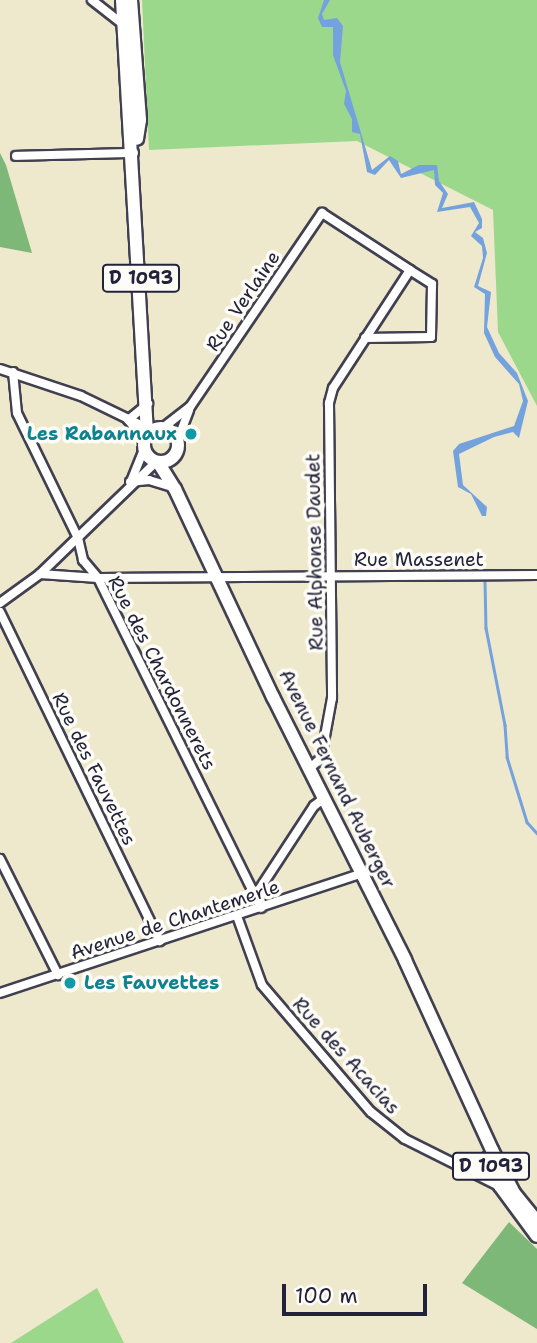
<!DOCTYPE html>
<style>
body{margin:0}
#map{position:relative;width:537px;height:1343px;overflow:hidden;background:#eee8cc;font-family:"Shantell Sans",sans-serif}
div>[style]{position:absolute}
[style*='--x']{left:calc(var(--x)*1px);top:calc(var(--y)*1px);width:calc(var(--w)*1px);rotate:calc(var(--a)*1deg)}
.green>*{inset:0;background:#9cd88c}
.forest>*{inset:0;background:#7db878}
.water>*{inset:0;background:#74a2dd}
.stream>*{height:2.5px;margin:-1.25px;padding:0 1.25px;transform-origin:1.25px;border-radius:1.25px;background:#74a2dd}
.roads{filter:drop-shadow(2px 0 #414051) drop-shadow(-2px 0 #414051) drop-shadow(0 2px #414051) drop-shadow(0 -2px #414051)}
.minor>*{height:8px;margin:-4px;padding:0 4px;transform-origin:4px;border-radius:4px;background:#fff}
.primary>*{height:12px;margin:-6px;padding:0 6px;transform-origin:6px;border-radius:6px;background:#fff}
.primary>.ring{margin:-6px;padding:0;box-sizing:content-box;background:none;border:12px solid #fff;border-radius:50%}
.dots>*{width:19px;height:19px;translate:-50% -50%;box-sizing:border-box;border:4px solid #fdfcf7;border-radius:50%}
span{translate:-50% -50%;white-space:nowrap;text-align:center;line-height:1.15;-webkit-text-stroke:7px #fdfcf7;paint-order:stroke}
.shield-label span{padding:2px 5px;background:#fdfcf7;border:2px solid;border-radius:5px;-webkit-text-stroke-width:0}
.shield-label{font-size:18px;color:#22223b;font-weight:700}
.street-label{font-size:19px;color:#22223b}
.culture-label{font-size:19px;color:#0d838f;font-weight:700}
.right{translate:-100% -50%;text-align:right}
.left{translate:0 -50%;text-align:left}
.scale{position:absolute;left:282px;top:1284px;width:145px;height:32px;box-sizing:border-box;border:4px solid #22223b;border-top:0;padding-left:9px;font-size:21px;line-height:24px;white-space:nowrap;color:#22223b;-webkit-text-stroke:5px #fdfcf7;paint-order:stroke}
</style>
<div id="map">
<div class="green">
<i style="clip-path:polygon(142px 0,537px 0,537px 406px,498px 332px,493px 210px,357px 141px,149px 150px)"></i>
<i style="clip-path:polygon(97px 1288px,124px 1343px,11px 1343px)"></i>
</div>
<div class="forest">
<i style="clip-path:polygon(0 153px,6px 165px,32px 253px,0 247px)"></i>
<i style="clip-path:polygon(509px 1222px,537px 1249px,537px 1329px,462px 1283px)"></i>
</div>
<div class="water">
<i style="clip-path:polygon(324px 0,330px 0,322px 14px,324px 20px,337px 18px,343px 26px,340px 62px,372px 170px,390px 156px,398px 161px,401px 174px,419px 165px,437px 165px,439px 181px,448px 194px,442px 208px,474px 202px,482px 219px,482px 228px,475px 232px,483px 238px,487px 253px,478px 286px,491px 292px,487px 327px,499px 353px,517px 373px,528px 401px,519px 438px,513px 432px,494px 437px,459px 454px,463px 485px,487px 507px,486px 516px,482px 516px,471px 494px,458px 487px,453px 451px,459px 444px,514px 426px,523px 401px,519px 384px,495px 357px,484px 333px,485px 294px,474px 287px,483px 258px,482px 246px,471px 236px,479px 223px,470px 207px,437px 212px,443px 193px,435px 185px,434px 170px,401px 178px,389px 160px,375px 175px,367px 172px,360px 134px,352px 132px,352px 119px,344px 104px,346px 91px,333px 55px,333px 27px,322px 27px,318px 18px)"></i>
</div>
<div class="stream">
<i style="--x:485;--y:581;--w:47;--a:88.8"></i>
<i style="--x:486;--y:628;--w:99;--a:78.9"></i>
<i style="--x:505;--y:725;--w:32;--a:86"></i>
<i style="--x:507;--y:757;--w:68;--a:72.9"></i>
<i style="--x:527;--y:822;--w:15;--a:48"></i>
</div>
<div class="roads">
<div class="minor">
<i style="--x:92;--y:0;--w:42;--a:38.2"></i>
<i style="--x:16;--y:156;--w:118;--a:-1.5"></i>
<i style="--x:365;--y:338;--w:66;--a:-0.9"></i>
<i style="--x:431;--y:337;--w:53;--a:-88.9"></i>
<i style="--x:432;--y:284;--w:26;--a:-148"></i>
<i style="--x:0;--y:369;--w:85;--a:18.4"></i>
<i style="--x:81;--y:396;--w:76;--a:25.9"></i>
<i style="--x:13;--y:372;--w:41;--a:84.4"></i>
<i style="--x:17;--y:413;--w:139;--a:64"></i>
<i style="--x:78;--y:538;--w:23;--a:77"></i>
<i style="--x:83;--y:560;--w:23;--a:50"></i>
<i style="--x:98;--y:578;--w:368;--a:63.7"></i>
<i style="--x:128;--y:420;--w:26;--a:-39"></i>
<i style="--x:130;--y:422;--w:24;--a:52"></i>
<i style="--x:164;--y:427;--w:33;--a:-38"></i>
<i style="--x:190;--y:407;--w:235;--a:-55.8"></i>
<i style="--x:322;--y:213;--w:105;--a:32.9"></i>
<i style="--x:410;--y:270;--w:141;--a:123.1"></i>
<i style="--x:333;--y:388;--w:16;--a:105"></i>
<i style="--x:329;--y:403;--w:295;--a:89.4"></i>
<i style="--x:332;--y:698;--w:61;--a:100.4"></i>
<i style="--x:321;--y:758;--w:16;--a:137"></i>
<i style="--x:178;--y:439;--w:31;--a:-69"></i>
<i style="--x:132;--y:479;--w:31;--a:-68"></i>
<i style="--x:130;--y:482;--w:19;--a:-6"></i>
<i style="--x:149;--y:480;--w:24;--a:17"></i>
<i style="--x:40;--y:574;--w:58;--a:3.9"></i>
<i style="--x:98;--y:578;--w:439;--a:-0.4"></i>
<i style="--x:0;--y:603;--w:49;--a:-35.9"></i>
<i style="--x:40;--y:574;--w:161;--a:-44"></i>
<i style="--x:0;--y:612;--w:366;--a:64.1"></i>
<i style="--x:0;--y:859;--w:130;--a:63.4"></i>
<i style="--x:255;--y:896;--w:108;--a:-56.8"></i>
<i style="--x:314;--y:806;--w:11;--a:-38"></i>
<i style="--x:237;--y:916;--w:73;--a:70.1"></i>
<i style="--x:262;--y:985;--w:167;--a:49.4"></i>
<i style="--x:371;--y:1112;--w:43;--a:38.5"></i>
<i style="--x:405;--y:1139;--w:107;--a:26.6"></i>
<i style="--x:0;--y:993;--w:379;--a:-18.3"></i>
</div>
<div class="primary">
<i style="--x:122;--y:0;--w:436;--a:86.7"></i>
<i style="--x:131;--y:0;--w:120;--a:85.7"></i>
<i style="--x:140;--y:120;--w:19;--a:99"></i>
<i class="ring" style="left:144px;top:428px;width:22px;height:22px"></i>
<i style="--x:158;--y:462;--w:32;--a:58"></i>
<i style="--x:175;--y:489;--w:230;--a:64.8"></i>
<i style="--x:273;--y:697;--w:294;--a:63.3"></i>
<i style="--x:405;--y:960;--w:209;--a:65.4"></i>
<i style="--x:492;--y:1150;--w:48;--a:62.9"></i>
<i style="--x:514;--y:1193;--w:36;--a:51"></i>
<i style="--x:488;--y:1158;--w:30;--a:67"></i>
<i style="--x:500;--y:1186;--w:62;--a:53.5"></i>
</div>
</div>
<div class="dots">
<i style="left:191px;top:434px;background:#0f9aa8"></i>
<i style="left:70px;top:983px;background:#0f9aa8"></i>
</div>
<div class="shield-label">
<span style="left:141px;top:278px">D 1093</span>
<span style="left:491px;top:1166px">D 1093</span>
</div>
<div class="street-label">
<span style="left:243px;top:301px;rotate:-56deg">Rue Verlaine</span>
<span style="left:315px;top:552px;rotate:-91deg">Rue Alphonse Daudet</span>
<span style="left:419px;top:560px">Rue Massenet</span>
<span style="left:162px;top:673px;rotate:63deg">Rue des Chardonnerets</span>
<span style="left:94px;top:769px;rotate:64deg">Rue des Fauvettes</span>
<span style="left:337px;top:779px;rotate:64deg">Avenue Fernand Auberger</span>
<span style="left:175px;top:920px;rotate:-18deg">Avenue de Chantemerle</span>
<span style="left:346px;top:1056px;rotate:48deg">Rue des Acacias</span>
</div>
<div class="culture-label">
<span class="right" style="left:177px;top:434px">Les Rabannaux</span>
<span class="left" style="left:84px;top:983px">Les Fauvettes</span>
</div>
<div class="scale">100 m</div>
</div>
